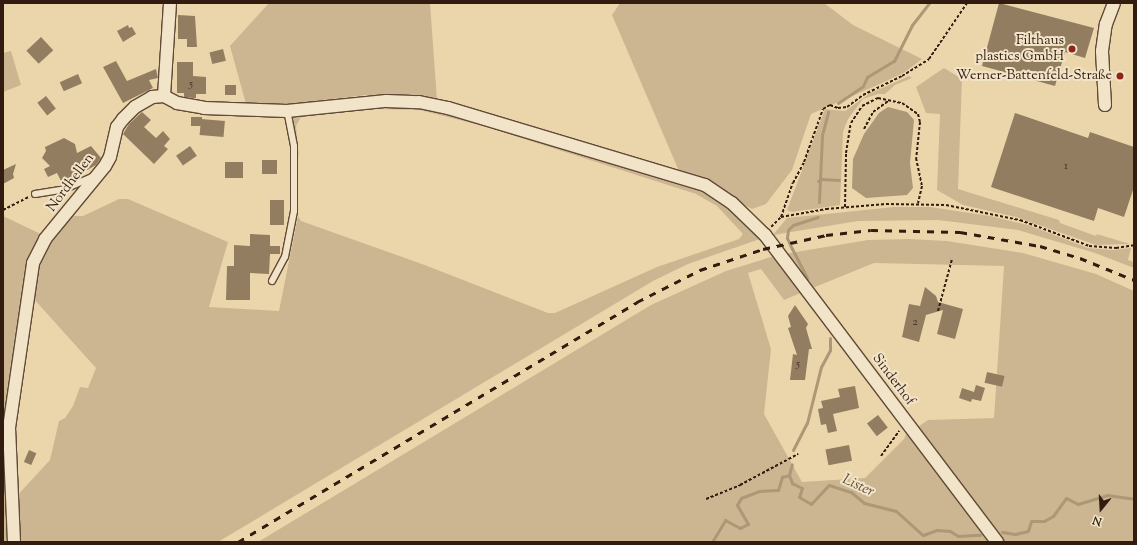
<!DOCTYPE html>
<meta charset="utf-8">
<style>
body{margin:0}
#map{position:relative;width:1137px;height:545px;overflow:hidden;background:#ebd6ac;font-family:"Sorts Mill Goudy",serif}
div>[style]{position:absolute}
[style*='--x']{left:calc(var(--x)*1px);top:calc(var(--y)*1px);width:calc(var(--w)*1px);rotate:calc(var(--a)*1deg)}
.green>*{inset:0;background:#ccb691}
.water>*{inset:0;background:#ac9777}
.stream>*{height:3px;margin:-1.5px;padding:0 1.5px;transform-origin:1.5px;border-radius:1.5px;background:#ac9777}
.building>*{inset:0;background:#927d61;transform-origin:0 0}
.path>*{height:2px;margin-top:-1px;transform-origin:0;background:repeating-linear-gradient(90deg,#321c10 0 3px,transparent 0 5px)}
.roads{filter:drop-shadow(1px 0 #604a37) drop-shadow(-1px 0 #604a37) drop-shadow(0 1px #604a37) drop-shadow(0 -1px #604a37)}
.lane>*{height:6px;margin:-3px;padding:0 3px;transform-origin:3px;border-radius:3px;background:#f2e4c9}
.street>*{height:12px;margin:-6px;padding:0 6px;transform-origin:6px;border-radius:6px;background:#f2e4c9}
.rail>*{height:3px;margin-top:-1.5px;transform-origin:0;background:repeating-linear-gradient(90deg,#321c10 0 7px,transparent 0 14px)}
.dots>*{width:11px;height:11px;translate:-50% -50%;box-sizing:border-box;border:2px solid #f2e4c9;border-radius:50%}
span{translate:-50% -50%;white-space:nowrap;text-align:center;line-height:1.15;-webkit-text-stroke:4px #f2e4c9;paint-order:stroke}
.number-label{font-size:12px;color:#4a3424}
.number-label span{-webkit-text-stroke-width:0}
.poi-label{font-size:14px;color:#321c10}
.right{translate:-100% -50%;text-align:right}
.street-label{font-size:14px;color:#321c10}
.water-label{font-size:15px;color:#5d4734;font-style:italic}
.frame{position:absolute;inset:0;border:4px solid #321c10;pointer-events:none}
.north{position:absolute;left:1081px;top:489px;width:40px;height:40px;-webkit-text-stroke:3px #f2e4c9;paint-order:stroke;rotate:198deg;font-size:11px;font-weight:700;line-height:16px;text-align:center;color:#321c10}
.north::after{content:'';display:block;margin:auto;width:14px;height:18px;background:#321c10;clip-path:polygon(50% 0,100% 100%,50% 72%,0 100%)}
</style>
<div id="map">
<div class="green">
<i style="clip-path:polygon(269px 3px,430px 3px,437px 100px,413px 95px,366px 95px,282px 105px,246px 104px,230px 46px)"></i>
<i style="clip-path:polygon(620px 3px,824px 3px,853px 25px,922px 59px,905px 72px,882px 83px,811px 114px,792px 170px,766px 204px,752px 209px,679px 171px,612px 15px)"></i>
<i style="clip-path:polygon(11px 51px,21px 85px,3px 92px,3px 53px)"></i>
<i style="clip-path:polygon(944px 68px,962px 79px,958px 189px,1059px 220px,1060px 223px,1096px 236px,1097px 234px,1130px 244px,1096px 245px,1016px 217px,963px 205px,937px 190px,940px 114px,926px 113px,916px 87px)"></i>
<i style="clip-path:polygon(909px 76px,912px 78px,895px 85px,885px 94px,878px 94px,863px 99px,848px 119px,843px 132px,840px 205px,792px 212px,787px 210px,825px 109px,845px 111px,869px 94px)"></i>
<i style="clip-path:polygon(391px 104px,443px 111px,704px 190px,720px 199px,749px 224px,760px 239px,688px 264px,653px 281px,218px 542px,18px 542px,14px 499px,50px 460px,59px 421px,65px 418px,73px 406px,80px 387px,88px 388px,96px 368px,33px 298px,39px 254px,68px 216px,83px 216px,119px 199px,128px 199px,228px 242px,209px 307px,279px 311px,298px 216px,301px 221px,422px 264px,548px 313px,555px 313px,657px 267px,739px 239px,743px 234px,717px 206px,696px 194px,487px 127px,420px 110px,373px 109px,301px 117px,296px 126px,299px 159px,292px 129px,293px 115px)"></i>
<i style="clip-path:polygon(894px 207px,930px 207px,990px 216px,1028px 225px,1088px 248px,1113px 250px,1131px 248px,1128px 260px,1134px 262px,1134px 268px,1095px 253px,1018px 230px,938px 220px,858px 221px,773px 235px,787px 218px)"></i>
<i style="clip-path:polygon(3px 216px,45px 236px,33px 255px,7px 423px,10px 542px,3px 542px)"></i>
<i style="clip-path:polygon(909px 239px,947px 241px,1023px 253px,1096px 274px,1134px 291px,1134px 542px,1003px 542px,915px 429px,928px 420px,994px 418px,1004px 266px,874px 263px,810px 289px,784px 254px,868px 240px)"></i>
<i style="clip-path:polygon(774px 256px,803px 292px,784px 300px,761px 269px,748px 273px,771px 349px,764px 414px,802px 482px,865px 478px,904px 439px,906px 434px,912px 434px,990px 542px,258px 542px,651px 305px,726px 271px)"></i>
</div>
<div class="water">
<i style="clip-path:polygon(888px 107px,907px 112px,914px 120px,910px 163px,913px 188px,907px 195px,866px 198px,852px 188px,853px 159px,864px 134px,879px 113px)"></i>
</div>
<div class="stream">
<i style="--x:838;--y:103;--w:30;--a:-34"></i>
<i style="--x:863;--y:86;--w:10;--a:-66"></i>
<i style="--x:867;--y:77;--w:31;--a:-31"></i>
<i style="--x:894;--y:61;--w:40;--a:-63.4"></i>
<i style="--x:912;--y:25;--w:28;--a:-52"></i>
<i style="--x:818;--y:181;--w:4;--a:-34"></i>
<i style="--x:821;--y:179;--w:18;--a:3"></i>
<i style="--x:819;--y:202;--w:67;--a:-87.4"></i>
<i style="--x:822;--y:135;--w:24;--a:-75"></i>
<i style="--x:807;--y:278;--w:33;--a:-117"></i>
<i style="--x:792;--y:249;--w:12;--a:-114"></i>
<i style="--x:787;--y:238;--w:8;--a:-83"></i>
<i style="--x:788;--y:230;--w:7;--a:-45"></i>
<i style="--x:793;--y:225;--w:26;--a:-18"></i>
<i style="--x:793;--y:450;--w:30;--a:-63"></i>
<i style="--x:807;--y:423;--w:58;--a:-76"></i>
<i style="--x:821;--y:367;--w:19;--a:-62"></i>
<i style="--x:830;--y:350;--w:12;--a:-90"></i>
<i style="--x:789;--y:475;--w:11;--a:-75"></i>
<i style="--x:1002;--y:532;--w:13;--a:9"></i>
<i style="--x:1015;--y:534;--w:13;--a:-13"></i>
<i style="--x:1028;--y:531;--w:10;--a:-73"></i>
<i style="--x:1031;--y:521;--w:13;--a:0"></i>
<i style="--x:1044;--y:521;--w:10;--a:-29"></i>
<i style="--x:1053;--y:516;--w:22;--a:-54"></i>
<i style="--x:1066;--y:498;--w:13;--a:27"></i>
<i style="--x:1078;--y:504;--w:30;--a:-17"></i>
<i style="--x:1107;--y:495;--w:27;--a:8"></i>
<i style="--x:712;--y:542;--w:26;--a:-59"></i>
<i style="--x:725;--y:520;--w:17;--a:28"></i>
<i style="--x:740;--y:528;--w:9;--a:-27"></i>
<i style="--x:748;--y:524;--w:22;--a:-120"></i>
<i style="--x:737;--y:505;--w:8;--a:-60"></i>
<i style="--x:741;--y:498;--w:19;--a:-21"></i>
<i style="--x:759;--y:491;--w:19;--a:-3"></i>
<i style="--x:778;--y:490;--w:14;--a:-73"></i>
<i style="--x:782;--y:477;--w:7;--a:-16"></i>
<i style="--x:789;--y:475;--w:9;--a:69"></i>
<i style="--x:792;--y:483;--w:11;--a:27"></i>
<i style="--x:802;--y:488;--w:9;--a:108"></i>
<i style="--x:799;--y:497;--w:14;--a:30"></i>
<i style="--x:811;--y:504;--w:26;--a:-47"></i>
<i style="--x:829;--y:485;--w:23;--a:18"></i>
<i style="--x:851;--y:492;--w:17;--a:40"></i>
<i style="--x:864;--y:503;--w:33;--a:14"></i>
<i style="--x:896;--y:511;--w:36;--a:42"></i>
<i style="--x:923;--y:535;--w:15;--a:-20"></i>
<i style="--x:937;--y:530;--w:13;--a:4"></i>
<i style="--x:950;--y:531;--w:9;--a:32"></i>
<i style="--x:958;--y:536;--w:22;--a:-3"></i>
</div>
<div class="building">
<i style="clip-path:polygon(999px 3px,1094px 28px,1085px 58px,1065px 52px,1055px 86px,982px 66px)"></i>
<i style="clip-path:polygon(178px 15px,195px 16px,197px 47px,187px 47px,187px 39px,178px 39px)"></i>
<i style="clip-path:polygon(128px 25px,129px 28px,132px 27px,136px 34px,123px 42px,117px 31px)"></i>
<i style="left:41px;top:37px;width:18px;height:20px;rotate:47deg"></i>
<i style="left:223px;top:49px;width:12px;height:14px;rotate:76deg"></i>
<i style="clip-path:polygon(116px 61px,127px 81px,156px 69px,158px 78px,149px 80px,153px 88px,123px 103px,103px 67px)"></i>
<i style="clip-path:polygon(177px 62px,193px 62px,193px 76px,206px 77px,206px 94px,196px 94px,196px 98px,193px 98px,184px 97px,184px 93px,177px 93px)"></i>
<i style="left:78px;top:74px;width:10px;height:20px;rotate:66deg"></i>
<i style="left:225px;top:85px;width:11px;height:10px"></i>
<i style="left:46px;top:96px;width:16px;height:11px;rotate:52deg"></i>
<i style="clip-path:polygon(142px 112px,151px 120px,144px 127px,156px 138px,163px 131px,170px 139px,164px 146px,168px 149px,154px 164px,123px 134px,129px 124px)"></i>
<i style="clip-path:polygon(1015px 113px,1088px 138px,1090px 132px,1134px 147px,1134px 187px,1124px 217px,1098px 208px,1094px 221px,991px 187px)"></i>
<i style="left:191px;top:117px;width:11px;height:9px"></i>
<i style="left:201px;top:119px;width:24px;height:16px;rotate:5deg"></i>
<i style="clip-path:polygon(64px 138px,75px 144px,77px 153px,91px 146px,101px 158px,96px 165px,82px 173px,83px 176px,63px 185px,57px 173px,48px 177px,44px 169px,50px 166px,42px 158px,46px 151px,45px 147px)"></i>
<i style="left:190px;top:146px;width:12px;height:17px;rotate:55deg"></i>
<i style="left:262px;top:160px;width:15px;height:14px"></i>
<i style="left:225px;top:162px;width:18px;height:16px"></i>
<i style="clip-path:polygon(16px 164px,13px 174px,14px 178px,3px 184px,3px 170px)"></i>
<i style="left:270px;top:200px;width:14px;height:25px"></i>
<i style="clip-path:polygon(250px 234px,270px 235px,270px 246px,280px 246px,280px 254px,270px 254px,269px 274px,250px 273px,250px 300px,226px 300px,227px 266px,234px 266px,234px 245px,250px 246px)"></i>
<i style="clip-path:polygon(925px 287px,936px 296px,938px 302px,963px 309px,955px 339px,937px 334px,943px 310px,926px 315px,919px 342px,902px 337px,909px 304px,920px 306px)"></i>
<i style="clip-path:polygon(795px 305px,808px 324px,806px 328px,812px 349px,809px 349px,805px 380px,790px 380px,793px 354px,797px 355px,788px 328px,791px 327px,788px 316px)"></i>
<i style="left:987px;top:372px;width:18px;height:11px;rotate:13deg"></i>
<i style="clip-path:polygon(976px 385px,985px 388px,981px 401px,972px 399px,971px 402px,959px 398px,962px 388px,974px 392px)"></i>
<i style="clip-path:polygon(855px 386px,859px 408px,833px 414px,837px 431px,828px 433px,826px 424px,821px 425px,818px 409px,823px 408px,821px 401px,840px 397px,838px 389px)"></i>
<i style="left:878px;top:415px;width:16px;height:14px;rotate:52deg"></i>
<i style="left:849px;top:445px;width:16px;height:24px;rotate:79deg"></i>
<i style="left:29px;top:450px;width:8px;height:13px;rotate:23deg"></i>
</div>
<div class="path">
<i style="--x:864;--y:129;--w:19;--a:-62"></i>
<i style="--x:873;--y:112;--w:19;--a:-36"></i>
<i style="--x:845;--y:207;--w:54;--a:-88.9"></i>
<i style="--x:846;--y:153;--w:30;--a:-81"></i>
<i style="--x:851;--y:123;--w:20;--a:-57"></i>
<i style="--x:862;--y:106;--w:18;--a:-27"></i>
<i style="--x:878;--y:98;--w:25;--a:12"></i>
<i style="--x:902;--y:103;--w:19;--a:35"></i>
<i style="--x:918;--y:114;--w:8;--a:76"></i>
<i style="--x:920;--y:122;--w:36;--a:96"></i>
<i style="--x:916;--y:158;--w:29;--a:78"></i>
<i style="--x:922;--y:186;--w:18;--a:103"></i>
<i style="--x:3;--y:210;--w:29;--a:-27"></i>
<i style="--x:781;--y:217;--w:36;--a:-71"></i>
<i style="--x:793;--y:183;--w:24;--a:-62"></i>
<i style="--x:804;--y:162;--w:56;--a:-70.3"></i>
<i style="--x:823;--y:109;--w:8;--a:-30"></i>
<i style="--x:830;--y:105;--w:9;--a:21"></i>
<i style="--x:838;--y:108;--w:9;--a:-6"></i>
<i style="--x:847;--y:107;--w:20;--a:-37"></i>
<i style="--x:863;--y:95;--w:43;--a:-26"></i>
<i style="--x:902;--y:76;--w:32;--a:-32"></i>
<i style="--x:929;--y:59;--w:68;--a:-55.8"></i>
<i style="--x:771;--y:227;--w:14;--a:-45"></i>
<i style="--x:781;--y:217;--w:46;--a:-10.1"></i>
<i style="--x:826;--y:209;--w:60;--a:-4.8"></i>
<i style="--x:886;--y:204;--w:60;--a:1"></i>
<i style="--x:946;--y:205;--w:76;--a:11.5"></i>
<i style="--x:1020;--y:220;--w:74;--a:20.6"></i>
<i style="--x:1089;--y:246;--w:27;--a:4"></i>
<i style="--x:1116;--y:248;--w:18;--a:-9"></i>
<i style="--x:938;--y:311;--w:54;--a:-74.9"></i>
<i style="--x:881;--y:456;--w:31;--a:-54"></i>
<i style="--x:706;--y:499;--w:37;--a:-22"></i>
<i style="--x:740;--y:485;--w:66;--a:-28.1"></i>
</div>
<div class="roads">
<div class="lane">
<i style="--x:35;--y:194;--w:30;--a:-9"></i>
<i style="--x:65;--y:189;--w:32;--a:-24"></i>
<i style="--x:272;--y:281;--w:27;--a:-62"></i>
<i style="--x:285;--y:257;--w:47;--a:-78.9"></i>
<i style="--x:294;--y:211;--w:65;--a:-90"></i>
<i style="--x:294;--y:146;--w:36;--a:-101"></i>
</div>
<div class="street">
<i style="--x:164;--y:96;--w:93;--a:-86.3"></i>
<i style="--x:1105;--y:105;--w:54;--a:-93.2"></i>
<i style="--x:1102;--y:51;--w:27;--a:-82"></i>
<i style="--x:1106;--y:24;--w:22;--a:-69"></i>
<i style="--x:14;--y:542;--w:114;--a:-92.5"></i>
<i style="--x:9;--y:428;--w:167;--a:-81.7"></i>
<i style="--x:33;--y:263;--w:27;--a:-63"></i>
<i style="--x:45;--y:239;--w:94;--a:-50.6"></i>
<i style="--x:105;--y:166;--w:10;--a:-61"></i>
<i style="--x:110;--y:157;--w:31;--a:-77"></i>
<i style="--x:117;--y:127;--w:10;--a:-53"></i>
<i style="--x:123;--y:119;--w:17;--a:-45"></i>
<i style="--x:135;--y:107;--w:20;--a:-30"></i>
<i style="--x:152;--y:97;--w:12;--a:-5"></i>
<i style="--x:164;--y:96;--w:15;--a:28"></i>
<i style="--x:177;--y:103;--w:27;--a:10"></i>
<i style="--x:204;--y:108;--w:83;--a:2.1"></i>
<i style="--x:287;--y:111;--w:100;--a:-5.8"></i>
<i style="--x:386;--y:101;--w:33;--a:2"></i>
<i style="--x:419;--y:102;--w:30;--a:12"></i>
<i style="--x:448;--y:108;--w:268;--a:16.7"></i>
<i style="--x:705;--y:185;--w:32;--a:34"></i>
<i style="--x:732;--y:203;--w:46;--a:44.1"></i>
<i style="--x:765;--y:235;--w:385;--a:52.9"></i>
</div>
</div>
<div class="rail">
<i style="--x:238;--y:542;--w:466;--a:-31"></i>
<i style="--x:637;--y:302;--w:71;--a:-26.9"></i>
<i style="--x:700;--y:270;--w:66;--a:-18.4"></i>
<i style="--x:763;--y:249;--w:65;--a:-12.5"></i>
<i style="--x:826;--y:235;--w:45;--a:-6.3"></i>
<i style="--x:871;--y:230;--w:89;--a:1.3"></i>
<i style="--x:960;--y:232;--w:81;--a:9.9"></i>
<i style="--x:1040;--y:246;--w:42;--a:16.7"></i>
<i style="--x:1080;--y:258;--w:58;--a:22.2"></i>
</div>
<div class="dots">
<i style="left:1072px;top:49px;background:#8f2418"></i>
<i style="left:1120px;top:76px;background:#8f2418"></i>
</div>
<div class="number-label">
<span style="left:191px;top:85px">5</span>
<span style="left:1066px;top:167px">1</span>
<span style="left:915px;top:323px">2</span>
<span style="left:798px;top:365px">5</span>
</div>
<div class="poi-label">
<span class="right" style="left:1064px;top:49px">Filthaus<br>plastics GmbH</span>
<span class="right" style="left:1112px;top:76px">Werner-Battenfeld-Straße</span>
</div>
<div class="street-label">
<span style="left:71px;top:183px;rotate:-53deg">Nordhellen</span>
<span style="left:893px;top:380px;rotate:53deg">Sinderhof</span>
</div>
<div class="water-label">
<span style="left:858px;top:486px;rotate:25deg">Lister</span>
</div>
<div class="frame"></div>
<div class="north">N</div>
</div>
